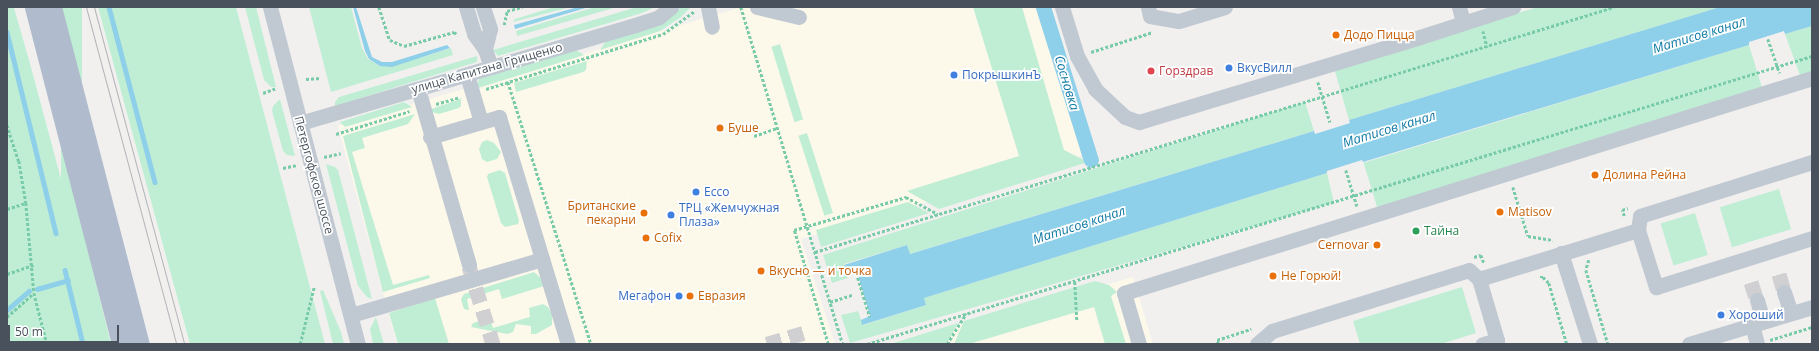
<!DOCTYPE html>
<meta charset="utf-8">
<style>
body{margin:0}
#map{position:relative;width:1819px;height:351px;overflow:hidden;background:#f2f0ef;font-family:"Open Sans",sans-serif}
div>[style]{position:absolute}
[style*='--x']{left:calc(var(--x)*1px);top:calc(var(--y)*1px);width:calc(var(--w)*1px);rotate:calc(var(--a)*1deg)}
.commercial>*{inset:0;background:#fcf8ea}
.green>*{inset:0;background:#bfeed5;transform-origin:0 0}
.water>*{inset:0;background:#8ecfe9}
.stream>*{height:4.5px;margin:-2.25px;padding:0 2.25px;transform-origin:2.25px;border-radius:2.25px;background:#8ecfe9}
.canal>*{height:15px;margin:-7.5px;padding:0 7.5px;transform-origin:7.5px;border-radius:7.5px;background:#8ecfe9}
.minor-tunnel>*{height:15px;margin-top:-7.5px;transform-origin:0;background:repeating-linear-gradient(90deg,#d0d0d2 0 15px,transparent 0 23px)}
.path>*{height:2.5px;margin-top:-1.25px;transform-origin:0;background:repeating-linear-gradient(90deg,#78cba9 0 3px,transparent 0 5px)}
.minor>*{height:15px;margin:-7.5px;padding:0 7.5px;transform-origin:7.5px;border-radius:7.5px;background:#c0c8d1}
.major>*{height:19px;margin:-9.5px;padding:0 9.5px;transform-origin:9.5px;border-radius:9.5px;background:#b0bccd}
.tram>*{height:1px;margin:-0.5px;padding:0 0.5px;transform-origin:0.5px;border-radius:0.5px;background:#b2b4b9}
.dots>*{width:11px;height:11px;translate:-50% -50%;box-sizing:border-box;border:2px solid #fff;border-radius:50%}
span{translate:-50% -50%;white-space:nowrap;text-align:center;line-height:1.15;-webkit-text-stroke:3.5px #fff;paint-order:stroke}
.food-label{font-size:12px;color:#c56008}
.left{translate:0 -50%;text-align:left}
.right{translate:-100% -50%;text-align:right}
.street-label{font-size:12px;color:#48515c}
.shop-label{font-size:12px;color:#366cbe}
.health-label{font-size:12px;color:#be3a42}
.leisure-label{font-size:12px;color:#27864d}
.water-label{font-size:13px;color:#117ba6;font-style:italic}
.frame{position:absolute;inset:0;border:8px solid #48515c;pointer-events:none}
.scale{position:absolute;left:8px;top:325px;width:111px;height:18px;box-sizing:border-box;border:2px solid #48515c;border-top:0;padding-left:5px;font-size:12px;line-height:14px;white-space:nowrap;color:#48515c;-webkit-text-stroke:3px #fff;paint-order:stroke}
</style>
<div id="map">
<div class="commercial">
<i style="clip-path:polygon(742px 7px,1044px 7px,1084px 155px,801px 239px,835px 344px,397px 344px,338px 126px)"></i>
<i style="clip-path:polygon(1133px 277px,1153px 344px,886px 344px)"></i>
</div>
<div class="green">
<i style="clip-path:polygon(7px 7px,14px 8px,29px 60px,64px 190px,61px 205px,74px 194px,111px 344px,7px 344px)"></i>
<i style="left:61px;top:7px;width:21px;height:348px"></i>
<i style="clip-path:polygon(98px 7px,236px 7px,325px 344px,190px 344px)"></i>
<i style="clip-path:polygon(245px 7px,256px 7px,276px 87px,271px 87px,264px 80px)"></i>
<i style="clip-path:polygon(309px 7px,351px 7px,362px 48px,368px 59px,380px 66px,423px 57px,451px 48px,453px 55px,331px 92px)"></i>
<i style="clip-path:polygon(554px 7px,571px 7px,513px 22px,515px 19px)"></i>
<i style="clip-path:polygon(595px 7px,617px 7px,517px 36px,516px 31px)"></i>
<i style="clip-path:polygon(637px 7px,655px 7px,642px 13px,498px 56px,493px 50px)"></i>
<i style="clip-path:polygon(681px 7px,691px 7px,681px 17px,660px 31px,600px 50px,606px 41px,677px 11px)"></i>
<i style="clip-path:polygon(973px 7px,1022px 7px,1064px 150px,1088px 162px,939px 209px,907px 191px,1019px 156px)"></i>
<i style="clip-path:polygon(1538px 7px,1720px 7px,1349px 120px,1334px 68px)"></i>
<i style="clip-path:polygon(1812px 26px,1812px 78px,1802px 81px,1785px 34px)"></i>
<i style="left:780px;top:44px;width:79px;height:9px;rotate:73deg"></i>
<i style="left:1749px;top:45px;width:50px;height:403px;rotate:73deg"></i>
<i style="clip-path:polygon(576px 50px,584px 55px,475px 89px,479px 79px)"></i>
<i style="clip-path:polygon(477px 56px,477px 62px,335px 106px,335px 102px,339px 97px)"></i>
<i style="clip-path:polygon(587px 61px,586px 70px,583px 72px,516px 92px,514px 83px)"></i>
<i style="clip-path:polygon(280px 99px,295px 156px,287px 155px,283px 151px,272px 111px,273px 106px)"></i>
<i style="clip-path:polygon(461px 99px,461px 106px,459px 108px,439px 114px,432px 112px,431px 109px)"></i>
<i style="clip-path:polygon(404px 102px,412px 107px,345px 127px,340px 122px)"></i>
<i style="clip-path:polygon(1305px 102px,1314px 131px,909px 254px,907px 245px,844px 264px,848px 278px,832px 283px,823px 255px)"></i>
<i style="clip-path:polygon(415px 114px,408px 124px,362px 138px,365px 148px,352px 152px,393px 285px,429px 275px,430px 278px,383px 292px,343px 136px)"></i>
<i style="left:807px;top:133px;width:84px;height:9px;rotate:72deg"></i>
<i style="clip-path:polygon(487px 140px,494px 143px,501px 152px,497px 159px,487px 162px,482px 159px,479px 149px,482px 142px)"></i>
<i style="clip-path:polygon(326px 164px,335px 167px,338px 170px,372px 299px,367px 297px,358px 286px)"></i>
<i style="clip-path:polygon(500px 170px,505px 173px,519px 221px,518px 224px,505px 227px,501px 223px,487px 177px,488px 174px)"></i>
<i style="clip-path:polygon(1327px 173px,1334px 203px,850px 343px,841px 315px,858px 311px,863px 325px,926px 305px,924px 298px)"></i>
<i style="left:1779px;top:189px;width:42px;height:62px;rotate:73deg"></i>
<i style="clip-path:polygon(908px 202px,929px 213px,821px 247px,816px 230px)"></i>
<i style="left:1695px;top:213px;width:44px;height:36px;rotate:73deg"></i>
<i style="clip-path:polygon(534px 272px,541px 278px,544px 286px,502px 299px,499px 289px,467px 299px,469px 310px,464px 309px,461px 299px,464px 294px)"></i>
<i style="clip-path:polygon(1095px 281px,1109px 285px,1117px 292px,1111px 296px,1126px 344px,1105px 344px,1094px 307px,969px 344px,954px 344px,964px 321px)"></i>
<i style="clip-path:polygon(1462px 287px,1476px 333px,1441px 344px,1360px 344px,1353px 321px)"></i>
<i style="clip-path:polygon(323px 290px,341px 332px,344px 344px,333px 344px,320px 291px)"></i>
<i style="clip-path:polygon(435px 298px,449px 344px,398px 344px,389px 313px)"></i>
<i style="clip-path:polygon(543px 304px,548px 307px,552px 314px,552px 325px,536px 334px,531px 334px,531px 326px,516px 324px,513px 332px,507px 334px,471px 327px,473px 323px,490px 318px,493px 328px,530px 317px,529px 308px)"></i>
<i style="clip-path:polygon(376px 317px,384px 344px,373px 344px,370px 329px)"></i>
<i style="clip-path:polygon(958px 323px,948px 342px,942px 344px,890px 344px)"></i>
</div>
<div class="water">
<i style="clip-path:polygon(353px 7px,356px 7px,372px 57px,382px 62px,392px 62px,447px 45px,450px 48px,392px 67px,380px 66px,369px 59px,365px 51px)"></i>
<i style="clip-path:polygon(578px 7px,589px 7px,515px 29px,514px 25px)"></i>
<i style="clip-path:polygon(1720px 7px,1812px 7px,1812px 26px,1785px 34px,1784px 31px,1749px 42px,1749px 45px,1363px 162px,1362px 160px,1327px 171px,1327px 173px,924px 298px,926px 305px,862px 325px,861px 320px,870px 316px,856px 269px,846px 271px,844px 265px,907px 245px,910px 254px,1314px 131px,1315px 134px,1350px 123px,1349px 120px)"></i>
</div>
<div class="stream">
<i style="--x:109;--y:7;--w:181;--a:75.3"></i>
<i style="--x:7;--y:32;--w:207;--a:76.3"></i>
<i style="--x:65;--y:270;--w:76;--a:76.3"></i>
<i style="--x:37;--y:289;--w:32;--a:-16"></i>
<i style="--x:7;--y:310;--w:29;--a:-41"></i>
</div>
<div class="canal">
<i style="--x:1043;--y:7;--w:160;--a:72.6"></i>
</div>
<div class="minor-tunnel">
<i style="--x:469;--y:266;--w:82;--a:72.9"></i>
<i style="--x:1779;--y:274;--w:19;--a:74"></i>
<i style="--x:1751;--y:282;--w:19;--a:72"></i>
<i style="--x:767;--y:344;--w:38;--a:-17"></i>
</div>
<div class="path">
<i style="--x:379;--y:7;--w:35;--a:72"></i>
<i style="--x:390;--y:40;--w:15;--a:23"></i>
<i style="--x:404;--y:46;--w:52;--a:-15.6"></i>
<i style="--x:454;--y:32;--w:5;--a:37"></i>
<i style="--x:741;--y:7;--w:352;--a:73.2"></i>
<i style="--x:504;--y:25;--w:14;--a:-78"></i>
<i style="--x:507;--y:11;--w:16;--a:-15"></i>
<i style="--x:1483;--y:31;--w:16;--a:75"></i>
<i style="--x:1768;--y:39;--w:36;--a:71"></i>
<i style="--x:1091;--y:52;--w:65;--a:-17.9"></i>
<i style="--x:306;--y:79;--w:15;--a:-4"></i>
<i style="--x:508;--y:82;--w:275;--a:72.4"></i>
<i style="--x:1318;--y:82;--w:42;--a:73.3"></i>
<i style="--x:486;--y:89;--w:185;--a:-17.3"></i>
<i style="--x:663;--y:34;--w:39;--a:-36"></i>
<i style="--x:263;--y:93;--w:15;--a:-20"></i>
<i style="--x:436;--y:104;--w:25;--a:-16"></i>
<i style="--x:7;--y:125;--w:38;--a:72"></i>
<i style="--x:19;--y:161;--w:43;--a:80.5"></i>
<i style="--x:26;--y:203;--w:90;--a:84.9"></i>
<i style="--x:34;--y:293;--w:53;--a:75.7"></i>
<i style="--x:336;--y:134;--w:77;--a:-17.3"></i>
<i style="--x:754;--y:136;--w:24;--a:-19"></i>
<i style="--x:324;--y:157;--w:17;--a:-13"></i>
<i style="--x:283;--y:168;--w:14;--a:-12"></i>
<i style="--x:1346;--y:170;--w:38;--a:73"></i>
<i style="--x:1513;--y:187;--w:51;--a:73"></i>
<i style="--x:1528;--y:236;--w:25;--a:9"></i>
<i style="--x:7;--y:209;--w:20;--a:-18"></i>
<i style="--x:1624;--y:216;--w:6;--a:-108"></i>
<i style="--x:1622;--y:210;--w:6;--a:-18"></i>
<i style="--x:815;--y:252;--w:836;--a:-17.05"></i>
<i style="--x:1474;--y:257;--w:7;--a:-16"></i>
<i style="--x:1481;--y:255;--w:9;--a:69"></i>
<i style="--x:1589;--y:260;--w:10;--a:107"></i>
<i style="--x:1586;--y:270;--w:77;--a:73.4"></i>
<i style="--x:855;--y:268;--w:51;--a:73"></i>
<i style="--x:7;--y:274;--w:28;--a:-19"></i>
<i style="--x:1540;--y:277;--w:3;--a:0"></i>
<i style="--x:1543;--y:277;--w:8;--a:45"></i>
<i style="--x:1549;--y:283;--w:64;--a:73.6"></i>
<i style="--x:1075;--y:282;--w:38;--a:87"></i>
<i style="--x:830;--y:302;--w:23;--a:-18"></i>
<i style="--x:7;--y:317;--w:36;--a:-42"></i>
<i style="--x:1770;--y:340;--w:44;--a:-17.2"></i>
<i style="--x:300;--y:344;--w:59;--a:-76.2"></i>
<i style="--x:828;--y:344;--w:119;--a:-106.6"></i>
<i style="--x:794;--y:230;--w:117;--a:-16.4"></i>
<i style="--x:906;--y:197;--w:36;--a:28"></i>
<i style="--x:867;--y:344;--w:988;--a:-16.95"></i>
<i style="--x:947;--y:344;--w:36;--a:-58"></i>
<i style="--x:1218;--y:344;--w:4;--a:-104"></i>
<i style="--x:1217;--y:340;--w:36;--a:-18"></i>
</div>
<div class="minor">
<i style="--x:270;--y:7;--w:348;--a:75.4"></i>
<i style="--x:466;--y:7;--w:28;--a:73"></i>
<i style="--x:474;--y:34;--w:19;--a:54"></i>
<i style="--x:485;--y:49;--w:19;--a:72"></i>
<i style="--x:483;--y:7;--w:23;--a:72"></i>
<i style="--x:490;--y:29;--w:21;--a:104"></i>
<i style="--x:708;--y:7;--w:20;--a:79"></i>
<i style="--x:757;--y:7;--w:43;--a:13.4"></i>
<i style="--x:1062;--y:7;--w:51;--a:73"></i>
<i style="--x:1077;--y:56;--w:38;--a:61"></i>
<i style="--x:1095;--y:89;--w:41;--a:43"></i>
<i style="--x:1125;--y:117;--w:15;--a:20"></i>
<i style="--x:1139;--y:122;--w:294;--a:-16.8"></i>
<i style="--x:1420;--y:37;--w:98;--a:-17.9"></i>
<i style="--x:1148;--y:7;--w:9;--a:77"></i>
<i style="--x:1150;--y:16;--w:29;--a:10"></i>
<i style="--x:1179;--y:21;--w:48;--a:-16.9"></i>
<i style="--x:1459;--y:7;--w:16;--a:75"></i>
<i style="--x:467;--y:75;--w:49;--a:73.4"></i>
<i style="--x:418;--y:89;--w:183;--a:73.8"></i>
<i style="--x:300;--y:123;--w:349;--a:-16.3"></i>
<i style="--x:635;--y:25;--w:25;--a:-18"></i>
<i style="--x:659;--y:17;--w:16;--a:-40"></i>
<i style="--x:430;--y:137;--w:72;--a:-16.2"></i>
<i style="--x:499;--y:117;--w:237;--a:73.1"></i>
<i style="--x:1812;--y:162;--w:180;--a:162.6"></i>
<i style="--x:1640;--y:216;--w:14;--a:98"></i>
<i style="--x:1638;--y:230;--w:60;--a:72.5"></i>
<i style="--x:1656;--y:287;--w:164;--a:-17.4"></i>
<i style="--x:1561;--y:253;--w:96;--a:72.3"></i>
<i style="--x:1479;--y:279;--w:166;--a:-17.1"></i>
<i style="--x:1784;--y:292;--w:22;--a:72"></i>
<i style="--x:1757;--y:300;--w:22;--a:74"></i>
<i style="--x:351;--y:315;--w:199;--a:-16.3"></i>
<i style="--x:1752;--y:325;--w:20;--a:75"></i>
<i style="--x:1139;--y:344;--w:53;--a:-106.4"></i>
<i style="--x:1124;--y:293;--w:721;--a:-17.35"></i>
<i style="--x:1257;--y:344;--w:20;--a:-41"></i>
<i style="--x:1272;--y:331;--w:206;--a:-17.2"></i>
<i style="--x:1469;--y:270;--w:13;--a:42"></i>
<i style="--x:1479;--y:279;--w:64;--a:73.6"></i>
<i style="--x:1497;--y:340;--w:15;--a:164"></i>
<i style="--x:1689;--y:344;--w:128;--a:-16.7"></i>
</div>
<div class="major">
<i style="--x:34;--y:7;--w:348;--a:75.5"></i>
<i style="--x:52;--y:7;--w:348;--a:75.4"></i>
</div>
<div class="tram">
<i style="--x:86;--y:7;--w:349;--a:75"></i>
<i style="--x:94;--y:7;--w:349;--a:75"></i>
</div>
<div class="dots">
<i style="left:1336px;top:35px;background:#e8710a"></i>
<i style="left:1229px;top:68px;background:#3f7fe0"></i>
<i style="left:1151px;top:71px;background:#e0444e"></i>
<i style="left:954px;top:75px;background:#3f7fe0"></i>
<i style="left:720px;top:128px;background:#e8710a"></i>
<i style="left:1595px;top:175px;background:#e8710a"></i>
<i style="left:696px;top:192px;background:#3f7fe0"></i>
<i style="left:1500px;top:212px;background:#e8710a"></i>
<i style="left:644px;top:213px;background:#e8710a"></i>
<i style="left:671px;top:215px;background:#3f7fe0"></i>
<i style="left:1416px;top:231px;background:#2e9e5b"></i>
<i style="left:646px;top:238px;background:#e8710a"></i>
<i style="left:1377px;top:245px;background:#e8710a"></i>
<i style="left:761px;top:271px;background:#e8710a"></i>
<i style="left:1273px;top:276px;background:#e8710a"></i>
<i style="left:679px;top:296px;background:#3f7fe0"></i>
<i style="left:690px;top:296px;background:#e8710a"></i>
<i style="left:1721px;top:315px;background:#3f7fe0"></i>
</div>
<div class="food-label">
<span class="left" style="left:1344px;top:35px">Додо Пицца</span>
<span class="left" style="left:728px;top:128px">Буше</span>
<span class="left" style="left:1603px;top:175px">Долина Рейна</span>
<span class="right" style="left:636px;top:213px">Британские<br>пекарни</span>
<span class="left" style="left:1508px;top:212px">Matisov</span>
<span class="left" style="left:654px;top:238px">Cofix</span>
<span class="right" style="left:1369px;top:245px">Cernovar</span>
<span class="left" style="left:769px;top:271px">Вкусно — и точка</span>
<span class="left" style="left:1281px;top:276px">Не Горюй!</span>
<span class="left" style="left:698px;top:296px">Евразия</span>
</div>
<div class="street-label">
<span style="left:487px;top:68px;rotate:-16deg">улица Капитана Грищенко</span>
<span style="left:314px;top:175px;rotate:75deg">Петергофское шоссе</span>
</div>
<div class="shop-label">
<span class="left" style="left:1237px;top:68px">ВкусВилл</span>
<span class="left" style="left:962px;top:75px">ПокрышкинЪ</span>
<span class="left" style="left:704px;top:192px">Ecco</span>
<span class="left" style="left:679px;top:215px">ТРЦ «Жемчужная<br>Плаза»</span>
<span class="right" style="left:671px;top:296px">Мегафон</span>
<span class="left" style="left:1729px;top:315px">Хороший</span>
</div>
<div class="health-label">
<span class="left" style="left:1159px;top:71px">Горздрав</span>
</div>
<div class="leisure-label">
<span class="left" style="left:1424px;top:231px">Тайна</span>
</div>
<div class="water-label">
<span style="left:1699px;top:35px;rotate:-17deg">Матисов канал</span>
<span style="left:1067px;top:83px;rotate:73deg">Сосновка</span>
<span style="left:1389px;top:129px;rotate:-17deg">Матисов канал</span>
<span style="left:1079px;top:225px;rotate:-18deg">Матисов канал</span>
</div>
<div class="frame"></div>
<div class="scale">50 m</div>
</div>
